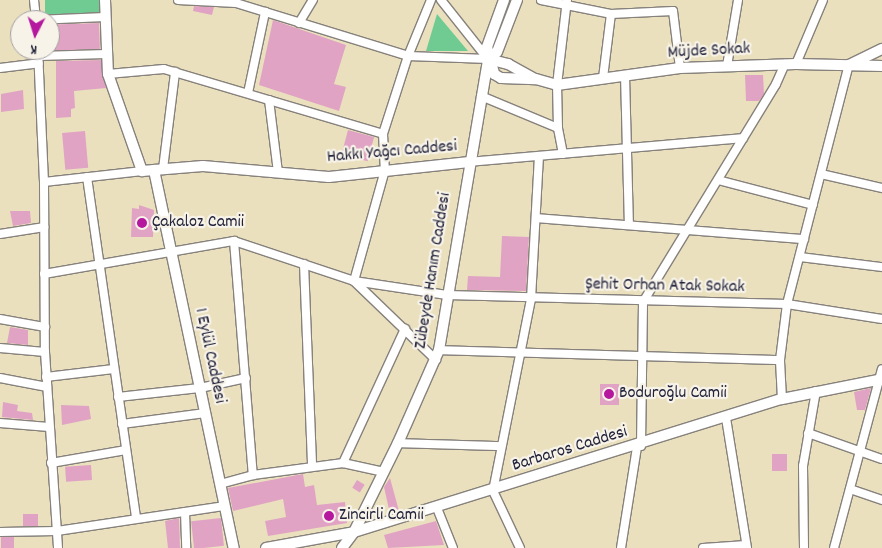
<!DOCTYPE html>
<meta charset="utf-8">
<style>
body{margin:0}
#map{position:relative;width:882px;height:548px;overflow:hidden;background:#eae0be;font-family:Dekko,sans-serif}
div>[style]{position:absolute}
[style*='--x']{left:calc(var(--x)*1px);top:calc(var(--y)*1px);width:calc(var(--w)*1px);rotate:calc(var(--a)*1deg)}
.green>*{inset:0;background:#70cb92;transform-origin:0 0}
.building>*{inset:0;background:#e1a3c4;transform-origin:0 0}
.roads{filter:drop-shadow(1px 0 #86817c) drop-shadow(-1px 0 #86817c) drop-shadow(0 1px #86817c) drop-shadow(0 -1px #86817c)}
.street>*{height:8px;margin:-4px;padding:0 4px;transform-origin:4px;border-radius:4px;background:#fff}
.secondary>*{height:10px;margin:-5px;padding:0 5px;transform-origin:5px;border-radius:5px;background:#fff}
.dots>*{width:14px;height:14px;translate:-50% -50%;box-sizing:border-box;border:2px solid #f7f3e8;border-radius:50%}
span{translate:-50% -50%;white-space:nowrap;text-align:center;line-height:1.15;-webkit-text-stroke:4.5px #f7f3e8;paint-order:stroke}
.street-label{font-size:18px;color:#22223b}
.poi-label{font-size:18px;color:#22223b}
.left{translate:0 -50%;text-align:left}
.north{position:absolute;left:10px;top:10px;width:50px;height:50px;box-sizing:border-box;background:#f7f3e8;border:1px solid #a29fa3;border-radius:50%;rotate:185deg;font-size:14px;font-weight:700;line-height:20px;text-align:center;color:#22223b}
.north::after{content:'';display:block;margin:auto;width:18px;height:22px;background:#b5179e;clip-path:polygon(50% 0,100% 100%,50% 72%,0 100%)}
</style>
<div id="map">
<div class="green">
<i style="left:45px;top:0;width:57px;height:15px"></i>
<i style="clip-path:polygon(437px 14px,468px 51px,426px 51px)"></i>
</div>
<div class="building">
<i style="clip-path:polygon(194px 6px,214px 7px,212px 15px,193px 11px)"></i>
<i style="clip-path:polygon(273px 20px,346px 45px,334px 84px,346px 87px,339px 111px,259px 85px)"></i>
<i style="left:99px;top:23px;width:26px;height:45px;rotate:88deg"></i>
<i style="clip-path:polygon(101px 60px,106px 88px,74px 91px,75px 108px,71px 109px,71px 117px,56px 118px,56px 61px)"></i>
<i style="clip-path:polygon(745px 75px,763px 75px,764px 94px,759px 101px,746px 101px)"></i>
<i style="clip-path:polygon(23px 90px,24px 109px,1px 112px,1px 94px)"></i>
<i style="left:348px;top:130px;width:27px;height:25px;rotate:15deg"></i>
<i style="left:85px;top:131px;width:37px;height:23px;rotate:85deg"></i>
<i style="clip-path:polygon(139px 205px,154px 210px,153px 237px,131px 237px,132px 208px,139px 209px)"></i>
<i style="clip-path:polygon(10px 211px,30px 211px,31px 223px,13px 226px)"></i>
<i style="clip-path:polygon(502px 236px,529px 237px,526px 291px,467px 290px,468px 276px,500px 277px)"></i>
<i style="clip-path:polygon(10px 327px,28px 330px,28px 345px,7px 343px)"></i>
<i style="left:600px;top:384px;width:19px;height:21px"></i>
<i style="clip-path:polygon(871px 388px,865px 410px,857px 410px,854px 392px)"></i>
<i style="clip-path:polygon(3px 402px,18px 405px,17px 411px,32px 413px,33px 420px,2px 417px)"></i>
<i style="clip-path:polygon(61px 405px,89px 406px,91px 419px,62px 425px)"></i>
<i style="left:772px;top:454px;width:15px;height:17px"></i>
<i style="left:91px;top:465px;width:15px;height:26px;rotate:86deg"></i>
<i style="clip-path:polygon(303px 474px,305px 487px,314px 485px,317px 505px,345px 502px,347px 523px,268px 536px,265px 521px,286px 517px,283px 499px,233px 511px,228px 488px)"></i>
<i style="clip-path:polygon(390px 478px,399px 511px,390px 514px,384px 487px)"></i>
<i style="left:357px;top:480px;width:9px;height:9px;rotate:32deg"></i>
<i style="left:23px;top:514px;width:15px;height:12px"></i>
<i style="clip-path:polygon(179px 518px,180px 548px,168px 548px,165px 521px)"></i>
<i style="left:221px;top:518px;width:28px;height:30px;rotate:84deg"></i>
<i style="clip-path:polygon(436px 521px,444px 545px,388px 548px,384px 535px)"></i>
<i style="left:14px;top:537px;width:11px;height:13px;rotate:90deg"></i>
</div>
<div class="roads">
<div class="street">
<i style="--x:34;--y:0;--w:20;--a:84"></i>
<i style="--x:178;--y:0;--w:58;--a:3"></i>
<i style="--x:236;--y:3;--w:180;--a:17.1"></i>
<i style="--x:408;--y:56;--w:80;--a:2.1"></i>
<i style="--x:431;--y:0;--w:61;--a:112.3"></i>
<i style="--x:408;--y:56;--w:82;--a:107.8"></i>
<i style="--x:383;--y:134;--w:36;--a:87"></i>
<i style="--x:385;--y:170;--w:115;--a:105.6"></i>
<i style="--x:354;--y:281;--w:114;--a:43.9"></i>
<i style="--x:441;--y:0;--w:75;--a:51.5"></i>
<i style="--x:541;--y:0;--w:71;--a:11.3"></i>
<i style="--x:611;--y:14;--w:62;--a:-2.8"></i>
<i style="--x:673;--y:11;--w:57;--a:83"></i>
<i style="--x:36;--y:20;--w:69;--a:-2.5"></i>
<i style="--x:299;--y:23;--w:27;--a:-59"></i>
<i style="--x:38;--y:50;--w:132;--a:87.4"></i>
<i style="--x:44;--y:182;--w:170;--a:89.7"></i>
<i style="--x:45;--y:352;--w:196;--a:86.2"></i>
<i style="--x:39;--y:56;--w:67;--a:-1.7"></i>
<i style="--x:796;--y:64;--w:69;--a:-67.1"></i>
<i style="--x:727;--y:66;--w:67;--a:-80.5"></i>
<i style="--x:0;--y:68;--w:39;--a:-7"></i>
<i style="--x:108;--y:74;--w:56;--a:-5.1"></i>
<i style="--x:164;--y:69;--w:228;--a:16.5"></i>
<i style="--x:625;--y:75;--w:150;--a:88.5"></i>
<i style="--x:603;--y:78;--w:64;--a:-82.9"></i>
<i style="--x:248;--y:93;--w:83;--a:-78.1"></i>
<i style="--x:481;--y:96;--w:83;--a:22.6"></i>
<i style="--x:269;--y:100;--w:73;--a:82.9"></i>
<i style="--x:563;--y:154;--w:26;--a:-101"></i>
<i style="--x:558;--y:128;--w:43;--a:-91.3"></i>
<i style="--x:557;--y:85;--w:86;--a:-83.3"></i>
<i style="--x:469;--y:162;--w:275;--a:-5"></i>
<i style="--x:163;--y:169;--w:98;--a:-82.9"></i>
<i style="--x:821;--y:174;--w:63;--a:12.9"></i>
<i style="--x:87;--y:177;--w:345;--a:81.8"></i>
<i style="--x:718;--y:180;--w:98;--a:14.7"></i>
<i style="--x:44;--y:182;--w:99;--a:-6.4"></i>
<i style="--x:536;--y:218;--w:269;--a:4.5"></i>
<i style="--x:0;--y:234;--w:45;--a:-9"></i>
<i style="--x:234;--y:241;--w:235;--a:85.4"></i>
<i style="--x:800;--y:257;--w:83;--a:7"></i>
<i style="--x:304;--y:264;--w:202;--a:87.7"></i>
<i style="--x:44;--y:274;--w:193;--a:-9.9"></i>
<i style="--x:234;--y:241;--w:126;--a:18.4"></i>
<i style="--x:354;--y:281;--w:94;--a:8.6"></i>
<i style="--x:447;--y:295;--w:340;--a:1.5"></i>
<i style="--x:787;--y:304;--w:96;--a:9"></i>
<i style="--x:0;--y:319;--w:46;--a:10.1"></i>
<i style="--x:0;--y:348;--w:45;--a:5.1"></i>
<i style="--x:439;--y:350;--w:341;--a:1.7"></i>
<i style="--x:46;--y:377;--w:68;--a:-6.7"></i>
<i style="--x:0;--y:378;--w:48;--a:10.8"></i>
<i style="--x:118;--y:397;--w:82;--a:-6.3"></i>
<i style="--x:200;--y:388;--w:47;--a:-12.3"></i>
<i style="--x:782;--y:399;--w:39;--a:-93"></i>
<i style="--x:780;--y:360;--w:56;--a:-82.9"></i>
<i style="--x:787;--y:304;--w:247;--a:-75.5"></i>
<i style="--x:726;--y:418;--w:132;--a:80.8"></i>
<i style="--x:0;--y:423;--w:49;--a:4.7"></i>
<i style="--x:122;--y:424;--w:84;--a:-7.5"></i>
<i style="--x:808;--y:433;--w:78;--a:19.4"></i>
<i style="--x:398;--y:443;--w:102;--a:1.7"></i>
<i style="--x:641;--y:446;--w:144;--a:-89.2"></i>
<i style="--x:643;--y:302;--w:255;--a:-58.6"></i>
<i style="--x:776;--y:84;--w:22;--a:-66"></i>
<i style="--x:51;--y:463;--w:76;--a:-9.8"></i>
<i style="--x:343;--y:463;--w:148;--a:-65.2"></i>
<i style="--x:220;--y:484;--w:34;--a:-15"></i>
<i style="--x:253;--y:475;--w:91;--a:-7.6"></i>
<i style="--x:343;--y:463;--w:42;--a:12.4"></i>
<i style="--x:850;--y:489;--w:34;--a:19"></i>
<i style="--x:437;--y:508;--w:43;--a:68.2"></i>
<i style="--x:185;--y:512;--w:36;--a:88"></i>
<i style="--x:0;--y:532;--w:57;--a:-1"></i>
<i style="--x:57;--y:531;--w:170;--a:-8.5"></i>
<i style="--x:520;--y:548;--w:63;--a:-115.3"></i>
<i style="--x:493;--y:491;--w:196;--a:-78.8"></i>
<i style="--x:531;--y:299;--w:143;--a:-86.8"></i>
<i style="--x:621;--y:548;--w:102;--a:-81"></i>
<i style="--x:703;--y:548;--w:43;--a:-4"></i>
<i style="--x:804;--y:548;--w:82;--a:-90.7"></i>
<i style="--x:803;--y:466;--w:76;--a:-80.2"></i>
<i style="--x:834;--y:548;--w:185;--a:-75"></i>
</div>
<div class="secondary">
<i style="--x:105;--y:0;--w:74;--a:87.7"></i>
<i style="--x:108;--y:74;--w:103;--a:70.7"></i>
<i style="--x:142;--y:171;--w:61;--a:-4.7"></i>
<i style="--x:203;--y:166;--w:126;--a:5"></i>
<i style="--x:329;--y:177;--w:141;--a:-6.1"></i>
<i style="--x:504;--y:0;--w:50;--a:109.9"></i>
<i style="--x:487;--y:47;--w:28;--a:75"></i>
<i style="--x:494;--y:74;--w:8;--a:30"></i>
<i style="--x:501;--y:78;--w:35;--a:2"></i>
<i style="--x:536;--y:79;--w:22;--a:16"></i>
<i style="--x:557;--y:85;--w:124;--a:-7.9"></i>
<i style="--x:680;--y:68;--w:116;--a:-2"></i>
<i style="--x:796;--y:64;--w:86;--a:1.3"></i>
<i style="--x:488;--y:59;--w:21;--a:14"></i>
<i style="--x:508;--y:64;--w:29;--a:29"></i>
<i style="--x:849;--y:65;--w:37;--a:-26"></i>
<i style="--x:154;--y:170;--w:386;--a:78.1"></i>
<i style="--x:266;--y:548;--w:89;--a:-10.3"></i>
<i style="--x:354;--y:532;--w:448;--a:-17.3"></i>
<i style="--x:782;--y:399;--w:102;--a:-11.3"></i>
<i style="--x:342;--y:548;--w:20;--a:-53"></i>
<i style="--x:354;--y:532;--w:99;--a:-63.7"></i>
<i style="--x:398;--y:443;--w:102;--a:-66.2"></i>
<i style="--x:439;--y:350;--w:295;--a:-80.4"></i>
<i style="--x:488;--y:59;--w:11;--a:-38"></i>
<i style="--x:497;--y:52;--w:56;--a:-69"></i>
</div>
</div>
<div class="dots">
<i style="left:142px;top:223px;background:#b5179e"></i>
<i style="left:609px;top:394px;background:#b5179e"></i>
<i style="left:329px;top:516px;background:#b5179e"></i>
</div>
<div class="street-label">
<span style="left:709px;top:52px;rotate:-3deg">Müjde Sokak</span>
<span style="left:392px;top:153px;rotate:-5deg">Hakkı Yağcı Caddesi</span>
<span style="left:434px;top:271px;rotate:-81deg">Zübeyde Hanım Caddesi</span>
<span style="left:665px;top:287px;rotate:1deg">Şehit Orhan Atak Sokak</span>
<span style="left:209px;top:356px;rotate:78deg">1 Eylül Caddesi</span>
<span style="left:570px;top:450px;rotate:-17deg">Barbaros Caddesi</span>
</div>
<div class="poi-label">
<span class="left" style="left:152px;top:223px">Çakaloz Camii</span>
<span class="left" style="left:619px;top:394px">Boduroğlu Camii</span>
<span class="left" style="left:339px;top:516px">Zincirli Camii</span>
</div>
<div class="north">K</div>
</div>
